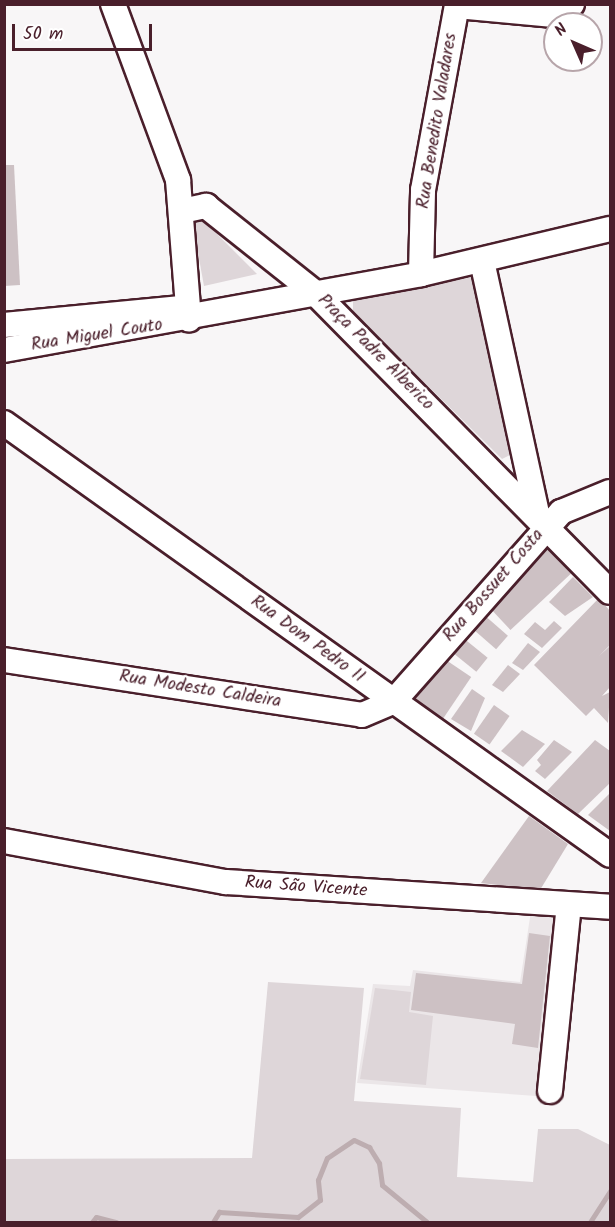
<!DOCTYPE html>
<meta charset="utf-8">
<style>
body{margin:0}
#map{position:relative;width:615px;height:1227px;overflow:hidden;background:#f8f6f7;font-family:Kalam,sans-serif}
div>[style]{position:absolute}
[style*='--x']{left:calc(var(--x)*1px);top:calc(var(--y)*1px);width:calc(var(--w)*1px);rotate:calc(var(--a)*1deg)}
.built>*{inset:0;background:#ebe6e8}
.green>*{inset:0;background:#ded6d9}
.stream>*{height:5px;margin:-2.5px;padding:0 2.5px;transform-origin:2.5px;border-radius:2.5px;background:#bdadb0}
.building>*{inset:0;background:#cdc1c4;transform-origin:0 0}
.roads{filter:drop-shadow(2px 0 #4a1f2b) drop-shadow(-2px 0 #4a1f2b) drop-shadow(0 2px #4a1f2b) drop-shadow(0 -2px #4a1f2b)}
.minor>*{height:24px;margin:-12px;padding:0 12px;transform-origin:12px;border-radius:12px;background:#fff}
span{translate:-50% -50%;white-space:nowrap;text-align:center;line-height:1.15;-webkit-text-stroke:4.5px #fff;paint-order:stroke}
.street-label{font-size:18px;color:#4a1f2b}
.frame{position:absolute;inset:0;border:6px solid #4a1f2b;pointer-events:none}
.north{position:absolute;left:543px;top:12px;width:60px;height:60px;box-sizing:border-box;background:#fff;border:2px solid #b7a5aa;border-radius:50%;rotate:315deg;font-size:16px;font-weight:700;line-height:24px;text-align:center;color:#4a1f2b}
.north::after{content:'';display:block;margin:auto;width:21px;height:27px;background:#4a1f2b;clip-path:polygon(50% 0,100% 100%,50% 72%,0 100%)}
.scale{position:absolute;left:12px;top:24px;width:140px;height:27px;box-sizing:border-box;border:3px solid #4a1f2b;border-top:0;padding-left:8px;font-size:18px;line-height:21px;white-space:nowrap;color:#4a1f2b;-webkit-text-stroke:4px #fff;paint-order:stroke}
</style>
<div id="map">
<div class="built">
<i style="clip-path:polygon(531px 911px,579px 913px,564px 1098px,357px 1083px,373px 984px,410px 986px,413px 970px,520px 982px)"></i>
</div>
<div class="green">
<i style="clip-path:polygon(201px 218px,257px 274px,204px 286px,192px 220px)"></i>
<i style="clip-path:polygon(473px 277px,514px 453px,502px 459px,353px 312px,353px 301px)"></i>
<i style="clip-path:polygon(268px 982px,364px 988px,354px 1101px,461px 1108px,457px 1177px,533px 1182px,538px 1129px,578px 1129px,610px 1145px,610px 1222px,5px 1222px,5px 1159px,252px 1158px)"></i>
<i style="clip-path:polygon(375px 988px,411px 992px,409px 1012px,433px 1016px,426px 1085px,360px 1079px)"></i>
</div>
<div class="stream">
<i style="--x:92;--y:1222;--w:6;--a:-51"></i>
<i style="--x:96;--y:1217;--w:21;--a:14"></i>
<i style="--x:213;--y:1222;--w:12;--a:-59"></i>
<i style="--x:219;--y:1212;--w:79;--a:3.6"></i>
<i style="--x:298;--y:1217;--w:28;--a:-38"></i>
<i style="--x:320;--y:1200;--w:20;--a:-96"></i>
<i style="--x:318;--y:1180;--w:24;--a:-68"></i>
<i style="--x:327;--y:1158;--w:32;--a:-34"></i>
<i style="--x:354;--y:1140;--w:17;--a:25"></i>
<i style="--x:369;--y:1147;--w:19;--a:58"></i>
<i style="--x:379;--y:1163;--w:22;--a:82"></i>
<i style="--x:382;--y:1185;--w:58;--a:39.4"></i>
<i style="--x:590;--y:1222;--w:37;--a:-57"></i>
</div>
<div class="building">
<i style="clip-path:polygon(4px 165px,14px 165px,20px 285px,4px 286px)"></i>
<i style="left:546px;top:545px;width:38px;height:84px;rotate:47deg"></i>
<i style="clip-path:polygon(573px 577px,593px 597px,565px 616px,549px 602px)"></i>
<i style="clip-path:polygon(599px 598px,610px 611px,610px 645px,599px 656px,610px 646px,610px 687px,602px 696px,610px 692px,608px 723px,594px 708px,586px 716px,534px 665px)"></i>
<i style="left:483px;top:614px;width:33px;height:18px;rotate:41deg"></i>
<i style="clip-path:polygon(554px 621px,562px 628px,542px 648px,524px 634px,535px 622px,545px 630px)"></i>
<i style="left:462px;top:637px;width:33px;height:18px;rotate:39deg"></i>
<i style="clip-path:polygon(528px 643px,540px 652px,523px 670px,512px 663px)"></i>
<i style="left:443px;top:658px;width:34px;height:51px;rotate:34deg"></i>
<i style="clip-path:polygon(508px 665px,520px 674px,503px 692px,492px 685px)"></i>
<i style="clip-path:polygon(472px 689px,485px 698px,471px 731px,451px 719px)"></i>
<i style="left:494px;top:705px;width:19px;height:35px;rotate:35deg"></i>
<i style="clip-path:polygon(522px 730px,545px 744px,523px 767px,501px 751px)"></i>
<i style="clip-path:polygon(554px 740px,572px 752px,545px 779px,535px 771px,541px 765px,537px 760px)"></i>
<i style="clip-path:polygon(595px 740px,610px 751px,610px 783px,578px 814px,547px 791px)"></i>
<i style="clip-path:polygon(610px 793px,610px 831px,588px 815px)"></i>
<i style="clip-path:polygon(529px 816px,568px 844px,540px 890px,481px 883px)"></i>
<i style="clip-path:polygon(529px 933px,550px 936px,538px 1048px,512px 1044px,515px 1024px,411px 1010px,416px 973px,522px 984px)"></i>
</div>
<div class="roads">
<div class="minor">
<i style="--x:113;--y:4;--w:188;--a:69.7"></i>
<i style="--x:178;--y:180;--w:140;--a:85.5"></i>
<i style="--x:457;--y:6;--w:97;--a:5.3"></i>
<i style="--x:554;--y:15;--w:21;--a:-31"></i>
<i style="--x:182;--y:211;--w:25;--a:-12"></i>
<i style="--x:206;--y:206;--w:138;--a:38.5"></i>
<i style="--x:314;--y:292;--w:421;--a:45.4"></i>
<i style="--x:482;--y:261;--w:259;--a:77.7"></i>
<i style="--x:421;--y:274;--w:84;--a:-88.6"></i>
<i style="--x:423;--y:190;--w:189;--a:-79.6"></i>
<i style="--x:4;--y:325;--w:178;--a:-5.5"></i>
<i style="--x:4;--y:350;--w:424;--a:-10.3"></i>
<i style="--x:421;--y:274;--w:194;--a:-13.4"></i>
<i style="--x:4;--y:423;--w:744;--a:35.48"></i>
<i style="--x:4;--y:660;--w:362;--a:8.7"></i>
<i style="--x:362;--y:715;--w:34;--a:-23"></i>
<i style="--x:393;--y:702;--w:254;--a:-48.5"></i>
<i style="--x:561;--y:512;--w:53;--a:-22.2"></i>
<i style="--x:4;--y:841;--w:226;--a:10.5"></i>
<i style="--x:226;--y:882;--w:385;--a:3.7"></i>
<i style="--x:550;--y:1091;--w:187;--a:-84.2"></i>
</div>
</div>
<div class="street-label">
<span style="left:438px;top:121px;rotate:-81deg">Rua Benedito Valadares</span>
<span style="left:97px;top:336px;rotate:-9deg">Rua Miguel Couto</span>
<span style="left:375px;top:353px;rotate:45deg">Praça Padre Alberico</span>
<span style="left:494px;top:586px;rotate:-49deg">Rua Bossuet Costa</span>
<span style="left:307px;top:640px;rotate:36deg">Rua Dom Pedro II</span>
<span style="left:200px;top:690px;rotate:9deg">Rua Modesto Caldeira</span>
<span style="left:306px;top:888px;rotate:4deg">Rua São Vicente</span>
</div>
<div class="frame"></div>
<div class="north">N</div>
<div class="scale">50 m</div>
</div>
